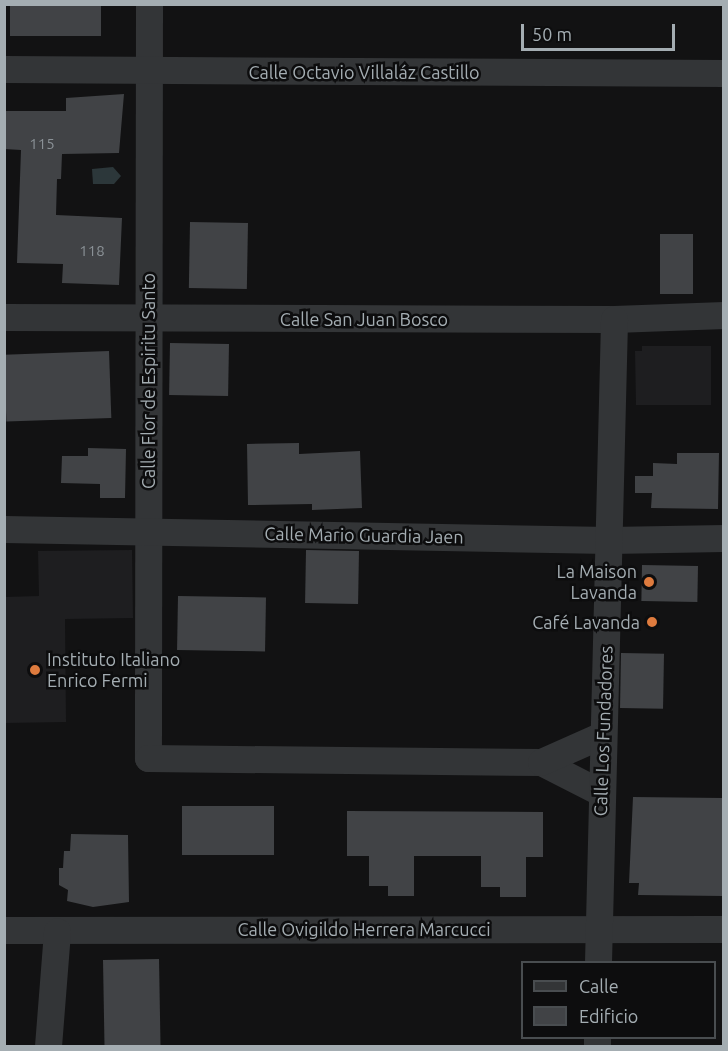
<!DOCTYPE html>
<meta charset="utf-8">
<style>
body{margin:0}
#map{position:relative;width:728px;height:1051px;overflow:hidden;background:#121213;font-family:Ubuntu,sans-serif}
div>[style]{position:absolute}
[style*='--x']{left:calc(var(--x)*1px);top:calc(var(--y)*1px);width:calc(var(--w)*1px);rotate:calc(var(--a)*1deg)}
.built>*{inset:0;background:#1e1e20}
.water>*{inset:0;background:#2c373a}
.building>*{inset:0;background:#414346;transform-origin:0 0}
.minor>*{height:27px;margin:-13.5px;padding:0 13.5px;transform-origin:13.5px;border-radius:13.5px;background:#333537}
.dots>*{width:16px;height:16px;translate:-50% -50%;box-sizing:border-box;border:3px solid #0d0d0e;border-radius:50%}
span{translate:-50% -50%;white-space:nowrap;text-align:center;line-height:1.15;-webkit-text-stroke:5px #0d0d0e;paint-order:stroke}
.number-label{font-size:15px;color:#8b9297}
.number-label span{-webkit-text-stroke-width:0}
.street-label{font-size:18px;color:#a4adb2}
.poi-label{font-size:18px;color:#a4adb2}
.right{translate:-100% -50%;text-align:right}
.left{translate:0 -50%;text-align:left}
.frame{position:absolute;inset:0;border:6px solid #a4adb2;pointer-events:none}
.legend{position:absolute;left:521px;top:961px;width:195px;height:78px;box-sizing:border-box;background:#0d0d0e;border:2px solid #494d50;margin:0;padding:8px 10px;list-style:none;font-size:18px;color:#a4adb2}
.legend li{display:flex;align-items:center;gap:12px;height:30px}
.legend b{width:30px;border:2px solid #494d50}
.scale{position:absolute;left:521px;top:24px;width:154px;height:27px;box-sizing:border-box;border:3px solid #a4adb2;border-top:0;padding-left:8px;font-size:18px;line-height:21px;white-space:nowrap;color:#a4adb2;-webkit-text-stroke:4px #0d0d0e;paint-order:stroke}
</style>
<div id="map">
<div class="built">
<i style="clip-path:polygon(642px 346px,711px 346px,711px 405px,636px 405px,635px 351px,642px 351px)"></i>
<i style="clip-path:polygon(132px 550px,133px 618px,65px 619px,66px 722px,5px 723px,5px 597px,39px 596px,38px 551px)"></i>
</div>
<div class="water">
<i style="clip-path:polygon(113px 167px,121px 176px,114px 184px,93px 184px,92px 169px)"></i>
</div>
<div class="building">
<i style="left:10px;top:4px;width:91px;height:32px"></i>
<i style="clip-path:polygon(124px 94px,119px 153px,62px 154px,61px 179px,57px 179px,56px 215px,122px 218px,119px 285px,62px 283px,63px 264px,17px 263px,21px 150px,4px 149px,4px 111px,66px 111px,66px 98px)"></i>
<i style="left:190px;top:222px;width:58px;height:66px;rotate:1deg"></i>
<i style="left:660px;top:234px;width:33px;height:60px"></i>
<i style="left:170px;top:343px;width:59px;height:52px;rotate:1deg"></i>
<i style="left:109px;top:351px;width:67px;height:105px;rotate:88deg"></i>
<i style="clip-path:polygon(299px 443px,299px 454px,360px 451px,362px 508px,312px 510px,312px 504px,248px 505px,247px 444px)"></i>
<i style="clip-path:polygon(88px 448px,126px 449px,125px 498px,100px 498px,100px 484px,61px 483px,62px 456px,88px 456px)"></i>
<i style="clip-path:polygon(677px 453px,719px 453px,718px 509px,651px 508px,652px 493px,635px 493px,635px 476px,653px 476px,653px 463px,677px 464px)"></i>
<i style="left:306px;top:550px;width:53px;height:53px;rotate:1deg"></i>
<i style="left:642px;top:565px;width:56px;height:36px;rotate:1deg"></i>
<i style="left:178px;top:596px;width:88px;height:54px;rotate:1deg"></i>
<i style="left:621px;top:653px;width:43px;height:55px;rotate:1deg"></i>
<i style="clip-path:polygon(633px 797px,723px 798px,723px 896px,638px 895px,639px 883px,629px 883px)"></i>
<i style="left:182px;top:806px;width:92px;height:49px"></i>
<i style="clip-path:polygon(347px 811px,543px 812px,543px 857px,526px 857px,526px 897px,500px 897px,500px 887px,481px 887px,481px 856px,414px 856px,414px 896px,388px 896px,388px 886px,369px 886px,369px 856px,347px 856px)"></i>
<i style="clip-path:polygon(71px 834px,128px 835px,129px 902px,93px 907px,67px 901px,68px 890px,59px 885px,59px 868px,63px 868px,64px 851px,70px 851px)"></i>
<i style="left:159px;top:959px;width:88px;height:56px;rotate:89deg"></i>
</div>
<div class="minor">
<i style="--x:149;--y:4;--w:754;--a:90.08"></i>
<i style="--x:148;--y:758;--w:393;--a:0.6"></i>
<i style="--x:541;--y:762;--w:66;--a:27"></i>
<i style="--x:4;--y:69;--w:720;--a:0.32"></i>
<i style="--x:4;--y:317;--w:610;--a:0.19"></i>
<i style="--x:614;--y:319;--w:110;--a:-2.1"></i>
<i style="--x:4;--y:529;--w:605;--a:1.04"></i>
<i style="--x:609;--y:540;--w:115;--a:-1"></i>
<i style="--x:541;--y:762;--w:67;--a:-23.9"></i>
<i style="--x:4;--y:930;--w:720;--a:-0.08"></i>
<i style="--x:598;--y:962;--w:643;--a:-88.57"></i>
<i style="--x:48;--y:1046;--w:115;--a:-85.5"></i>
<i style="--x:597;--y:1046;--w:8;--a:-90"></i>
</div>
<div class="dots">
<i style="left:649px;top:582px;background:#de7b3e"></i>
<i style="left:652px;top:622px;background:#de7b3e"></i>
<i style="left:35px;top:670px;background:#de7b3e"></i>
</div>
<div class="number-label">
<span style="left:42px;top:144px">115</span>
<span style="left:92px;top:251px">118</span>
</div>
<div class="street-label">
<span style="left:364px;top:72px">Calle Octavio Villaláz Castillo</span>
<span style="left:364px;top:319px">Calle San Juan Bosco</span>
<span style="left:148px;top:381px;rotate:-90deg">Calle Flor de Espiritu Santo</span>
<span style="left:364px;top:535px;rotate:1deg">Calle Mario Guardia Jaen</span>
<span style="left:603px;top:731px;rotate:-88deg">Calle Los Fundadores</span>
<span style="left:364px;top:929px">Calle Ovigildo Herrera Marcucci</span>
</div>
<div class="poi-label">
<span class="right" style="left:637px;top:582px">La Maison<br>Lavanda</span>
<span class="right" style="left:640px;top:622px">Café Lavanda</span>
<span class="left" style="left:47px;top:670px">Instituto Italiano<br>Enrico Fermi</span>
</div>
<div class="frame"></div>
<ul class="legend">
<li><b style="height:8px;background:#333537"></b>Calle</li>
<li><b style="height:16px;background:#414346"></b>Edificio</li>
</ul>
<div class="scale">50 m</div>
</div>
